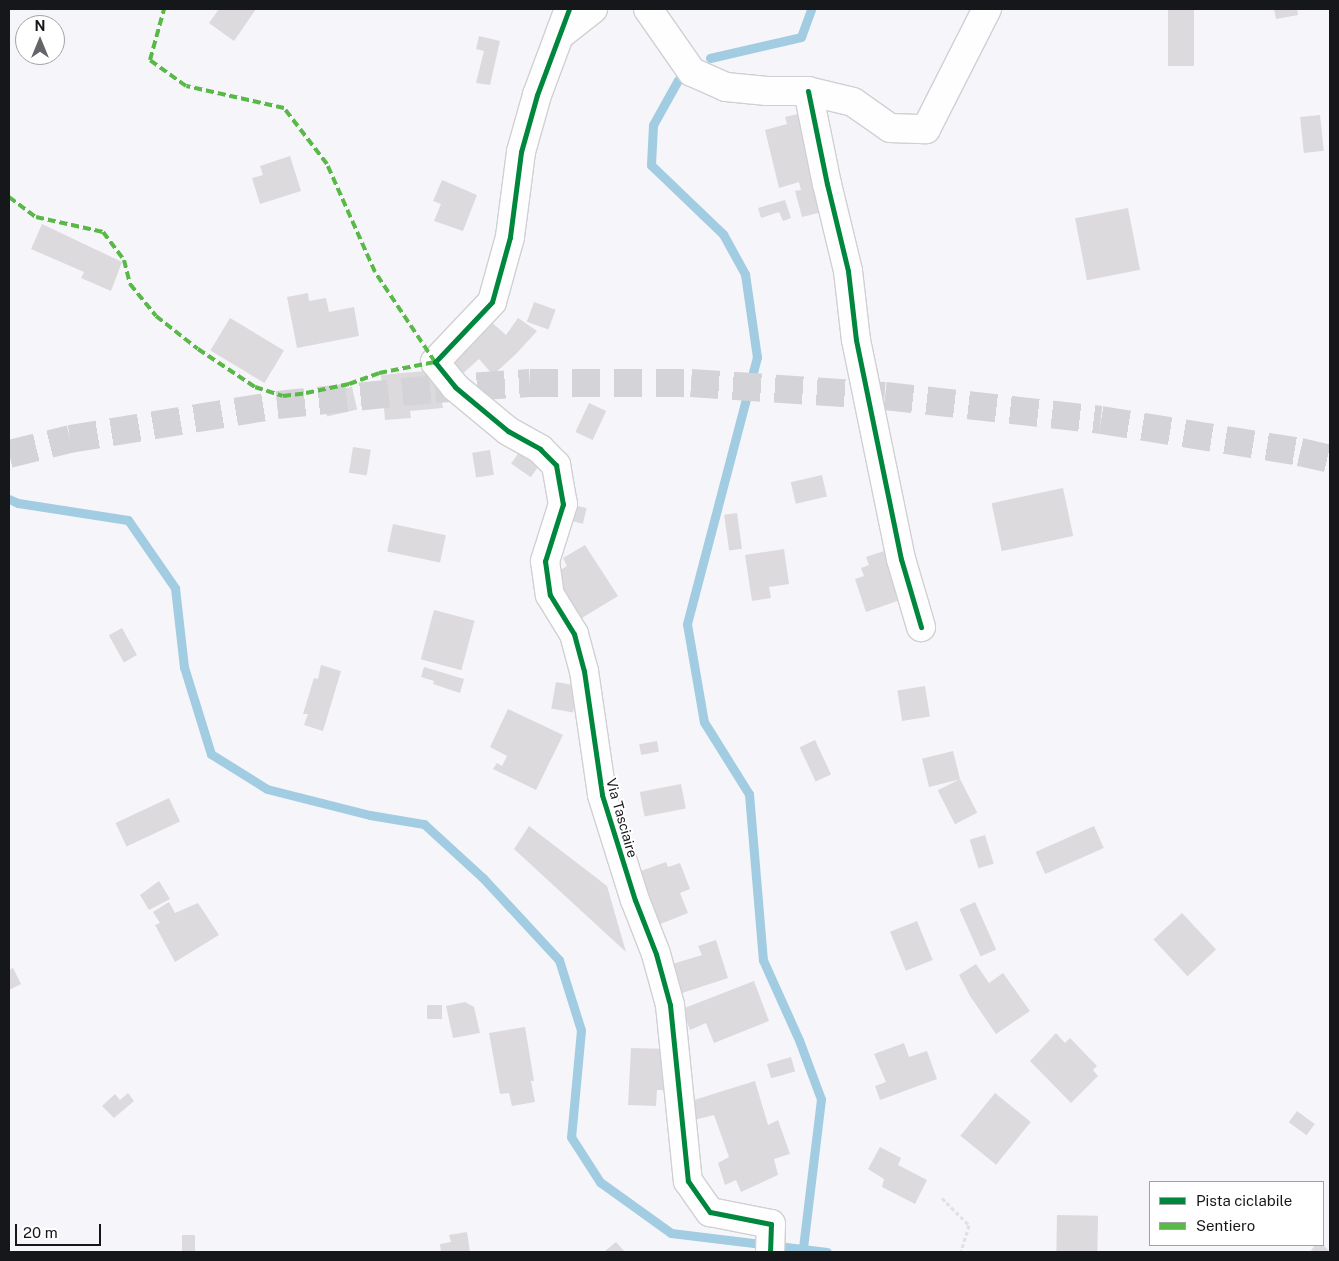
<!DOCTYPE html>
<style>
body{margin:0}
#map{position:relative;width:1339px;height:1261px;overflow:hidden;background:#f5f5fa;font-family:"Public Sans",sans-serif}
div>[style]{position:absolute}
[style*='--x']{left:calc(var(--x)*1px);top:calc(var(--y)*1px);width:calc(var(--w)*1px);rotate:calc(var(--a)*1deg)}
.stream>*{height:9px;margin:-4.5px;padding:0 4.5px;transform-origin:4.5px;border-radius:4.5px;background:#a1cce2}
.building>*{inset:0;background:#dddade;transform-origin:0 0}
.trunk-tunnel>*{height:28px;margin-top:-14px;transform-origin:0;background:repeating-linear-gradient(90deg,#d4d4d8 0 28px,transparent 0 42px)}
.path>*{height:3px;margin-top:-1.5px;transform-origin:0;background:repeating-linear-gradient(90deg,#e1e1e2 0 4px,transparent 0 6.5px)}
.roads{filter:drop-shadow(1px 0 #d0d0d4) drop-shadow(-1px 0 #d0d0d4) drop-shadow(0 1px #d0d0d4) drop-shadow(0 -1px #d0d0d4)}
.minor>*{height:28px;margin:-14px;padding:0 14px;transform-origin:14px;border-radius:14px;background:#fefefe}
.quiet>*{height:4px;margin-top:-2px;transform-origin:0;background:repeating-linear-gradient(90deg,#58b947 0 8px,transparent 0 12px)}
.cycleway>*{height:5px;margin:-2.5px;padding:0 2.5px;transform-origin:2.5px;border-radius:2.5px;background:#00873e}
span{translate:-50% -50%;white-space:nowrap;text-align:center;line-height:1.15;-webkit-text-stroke:4px #fff;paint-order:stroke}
.street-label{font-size:14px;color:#16171a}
.frame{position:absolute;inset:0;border:10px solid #16171a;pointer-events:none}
.legend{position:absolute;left:1149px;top:1181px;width:175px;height:65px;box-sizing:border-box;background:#fff;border:1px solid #a2a2a3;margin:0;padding:6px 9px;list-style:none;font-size:15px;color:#16171a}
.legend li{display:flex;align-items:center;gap:10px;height:25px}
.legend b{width:25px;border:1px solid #a2a2a3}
.north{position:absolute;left:15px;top:15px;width:50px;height:50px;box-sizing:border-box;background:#fff;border:1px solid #a2a2a3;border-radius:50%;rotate:0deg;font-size:14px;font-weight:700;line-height:20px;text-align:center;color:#16171a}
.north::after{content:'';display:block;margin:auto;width:18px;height:22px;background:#646568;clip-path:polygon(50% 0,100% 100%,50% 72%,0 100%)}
.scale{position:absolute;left:15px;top:1224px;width:86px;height:22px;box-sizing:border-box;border:2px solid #16171a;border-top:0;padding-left:6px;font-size:15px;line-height:18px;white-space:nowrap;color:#16171a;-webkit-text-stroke:4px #fff;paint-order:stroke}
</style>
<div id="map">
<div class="stream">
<i style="--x:710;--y:58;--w:93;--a:-13"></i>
<i style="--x:801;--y:37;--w:30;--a:-70"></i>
<i style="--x:678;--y:80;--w:51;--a:119.1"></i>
<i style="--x:653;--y:125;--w:40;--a:92.9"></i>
<i style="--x:651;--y:165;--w:100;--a:43.8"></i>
<i style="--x:723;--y:234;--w:46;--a:61.2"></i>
<i style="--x:745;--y:274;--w:84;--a:81.8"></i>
<i style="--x:757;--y:357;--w:276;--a:104.7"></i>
<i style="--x:687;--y:624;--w:99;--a:80.2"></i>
<i style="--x:704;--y:722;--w:85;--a:58"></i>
<i style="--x:749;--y:794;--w:167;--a:85.2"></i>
<i style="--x:763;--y:960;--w:88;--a:65.8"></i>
<i style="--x:799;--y:1040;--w:63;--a:69.6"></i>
<i style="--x:821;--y:1099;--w:150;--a:96.9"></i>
<i style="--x:9;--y:499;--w:10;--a:24"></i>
<i style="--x:18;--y:503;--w:111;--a:8.8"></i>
<i style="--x:128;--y:520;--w:83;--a:55.3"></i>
<i style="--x:175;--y:588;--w:80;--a:83.5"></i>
<i style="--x:184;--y:667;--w:91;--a:72.8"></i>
<i style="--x:211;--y:754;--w:66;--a:32"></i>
<i style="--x:267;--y:789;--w:106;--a:14.2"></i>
<i style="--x:370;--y:815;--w:55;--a:9.5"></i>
<i style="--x:424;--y:824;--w:80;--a:42.5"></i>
<i style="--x:483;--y:878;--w:112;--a:47.2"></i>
<i style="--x:559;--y:960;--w:73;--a:72.6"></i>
<i style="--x:581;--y:1030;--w:107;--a:95.3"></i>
<i style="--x:571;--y:1137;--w:54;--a:57.2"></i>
<i style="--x:600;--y:1182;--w:87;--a:35.7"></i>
<i style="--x:671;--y:1233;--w:157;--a:6.9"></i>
</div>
<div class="building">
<i style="clip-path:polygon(219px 9px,256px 9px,234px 41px,209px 23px)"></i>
<i style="left:1168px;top:9px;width:26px;height:57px"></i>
<i style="clip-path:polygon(1274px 9px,1297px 9px,1298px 15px,1276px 19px)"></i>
<i style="clip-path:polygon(479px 36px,500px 41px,490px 85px,476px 83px,484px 51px,476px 49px)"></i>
<i style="clip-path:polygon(798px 114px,822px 212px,802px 217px,795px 191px,801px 190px,799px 182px,779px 188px,765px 130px,787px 124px,785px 117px)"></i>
<i style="left:1320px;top:115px;width:36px;height:20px;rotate:84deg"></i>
<i style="clip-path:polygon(290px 156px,301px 191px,260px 204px,252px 178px,263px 175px,260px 166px)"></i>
<i style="clip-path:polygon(442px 180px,477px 195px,463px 231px,434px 221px,441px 204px,433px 201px)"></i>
<i style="clip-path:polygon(785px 200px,791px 218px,783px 221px,779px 212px,761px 218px,758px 208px)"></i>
<i style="left:1128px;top:208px;width:63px;height:54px;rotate:79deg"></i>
<i style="clip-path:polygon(42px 224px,122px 262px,111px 291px,81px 278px,84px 272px,31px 249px)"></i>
<i style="clip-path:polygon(308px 293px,309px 301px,326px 298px,329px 312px,354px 307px,359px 336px,297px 348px,287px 297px)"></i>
<i style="left:534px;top:302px;width:23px;height:21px;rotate:20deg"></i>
<i style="left:230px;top:318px;width:63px;height:38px;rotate:31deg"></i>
<i style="clip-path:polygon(518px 318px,537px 331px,516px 354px,493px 375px,479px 359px,460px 376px,445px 359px,489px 320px,506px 335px)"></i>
<i style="clip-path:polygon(436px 370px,443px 408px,410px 411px,411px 418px,385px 420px,381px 375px)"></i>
<i style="left:379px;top:384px;width:23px;height:11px;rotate:77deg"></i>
<i style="left:352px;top:387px;width:23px;height:31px;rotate:77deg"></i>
<i style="left:589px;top:403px;width:19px;height:32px;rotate:25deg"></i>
<i style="left:353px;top:447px;width:18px;height:26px;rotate:9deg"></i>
<i style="left:522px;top:448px;width:24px;height:19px;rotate:35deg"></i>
<i style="left:490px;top:450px;width:25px;height:18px;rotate:81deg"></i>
<i style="left:822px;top:475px;width:22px;height:32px;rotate:77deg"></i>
<i style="left:1063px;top:488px;width:49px;height:73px;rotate:78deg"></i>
<i style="left:569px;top:504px;width:18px;height:16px;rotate:13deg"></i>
<i style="left:737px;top:513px;width:36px;height:13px;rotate:82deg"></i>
<i style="left:393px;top:524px;width:54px;height:28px;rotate:12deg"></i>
<i style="clip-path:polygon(585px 545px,618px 596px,577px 621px,551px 576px,567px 566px,563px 558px)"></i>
<i style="clip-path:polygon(784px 549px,789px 584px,769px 587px,771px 598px,752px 601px,745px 555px)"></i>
<i style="clip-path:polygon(884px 551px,900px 600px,866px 612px,855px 579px,864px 576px,861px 568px,869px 565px,866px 557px)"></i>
<i style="left:434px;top:610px;width:42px;height:51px;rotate:15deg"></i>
<i style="left:122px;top:628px;width:31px;height:15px;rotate:61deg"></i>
<i style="clip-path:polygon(321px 665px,341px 671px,323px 731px,304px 725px,308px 714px,303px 714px,314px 678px,318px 679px)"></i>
<i style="clip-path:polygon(424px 667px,464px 679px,460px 693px,433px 684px,434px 681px,421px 677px)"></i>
<i style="left:556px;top:682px;width:22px;height:27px;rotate:10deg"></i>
<i style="left:925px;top:686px;width:31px;height:28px;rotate:81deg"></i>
<i style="clip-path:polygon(508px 709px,563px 735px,536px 790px,493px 769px,497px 763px,502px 766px,507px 756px,490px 747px)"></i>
<i style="left:815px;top:740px;width:38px;height:17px;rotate:65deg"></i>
<i style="left:657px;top:741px;width:11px;height:18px;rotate:80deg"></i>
<i style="left:953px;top:751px;width:29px;height:32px;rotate:76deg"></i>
<i style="left:960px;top:779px;width:38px;height:25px;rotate:63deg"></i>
<i style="left:681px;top:784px;width:25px;height:42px;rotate:79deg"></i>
<i style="left:169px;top:798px;width:26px;height:59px;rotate:65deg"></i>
<i style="clip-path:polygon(529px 826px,607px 886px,626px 952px,514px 849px)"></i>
<i style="left:1094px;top:826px;width:24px;height:64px;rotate:66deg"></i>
<i style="left:985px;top:835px;width:30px;height:16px;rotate:73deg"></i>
<i style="clip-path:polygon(666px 862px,668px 867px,680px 863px,690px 889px,680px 893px,688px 913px,658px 925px,638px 872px)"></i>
<i style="clip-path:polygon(159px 881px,170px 899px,149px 910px,140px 895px)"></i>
<i style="clip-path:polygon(169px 902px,175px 913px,198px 903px,219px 935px,175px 962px,155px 925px,160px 923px,153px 912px)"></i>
<i style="left:975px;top:902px;width:52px;height:17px;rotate:66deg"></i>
<i style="left:1182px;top:913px;width:50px;height:39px;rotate:47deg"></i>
<i style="left:917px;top:921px;width:42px;height:29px;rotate:68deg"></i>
<i style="clip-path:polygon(716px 940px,728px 978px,679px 994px,669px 965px,702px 955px,698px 946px)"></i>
<i style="clip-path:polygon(976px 964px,989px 983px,1003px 973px,1030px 1011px,996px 1034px,970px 996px,959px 975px)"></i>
<i style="clip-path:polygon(13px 968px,21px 984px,9px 990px,9px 970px)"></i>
<i style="clip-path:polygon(754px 981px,769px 1021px,714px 1043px,706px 1023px,690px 1030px,682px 1009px)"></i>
<i style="clip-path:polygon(465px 1002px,474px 1007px,480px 1033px,453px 1038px,446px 1006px)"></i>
<i style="left:442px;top:1005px;width:14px;height:15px;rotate:90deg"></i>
<i style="clip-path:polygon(525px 1027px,534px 1081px,531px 1081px,535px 1102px,512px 1106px,509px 1093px,500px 1094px,489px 1033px)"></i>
<i style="clip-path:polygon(1056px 1033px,1065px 1043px,1070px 1038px,1097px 1066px,1093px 1070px,1098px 1076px,1071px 1103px,1030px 1061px)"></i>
<i style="clip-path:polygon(904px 1043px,909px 1057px,927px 1051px,937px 1079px,880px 1100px,875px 1086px,886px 1082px,874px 1054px)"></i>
<i style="clip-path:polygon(631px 1048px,669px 1049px,668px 1090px,657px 1090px,656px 1106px,628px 1105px)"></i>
<i style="left:791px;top:1057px;width:15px;height:25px;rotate:74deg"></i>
<i style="clip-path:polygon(755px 1081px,768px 1125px,778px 1120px,790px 1154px,774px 1159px,778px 1175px,741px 1192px,736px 1180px,725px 1185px,718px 1163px,729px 1157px,714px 1115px,694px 1120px,691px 1101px)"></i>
<i style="clip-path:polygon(128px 1093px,134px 1101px,114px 1118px,102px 1106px,115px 1094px,120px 1100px)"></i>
<i style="left:995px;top:1093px;width:46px;height:55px;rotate:39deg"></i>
<i style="left:1297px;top:1111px;width:22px;height:14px;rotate:36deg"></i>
<i style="clip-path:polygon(880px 1147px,901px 1158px,898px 1165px,927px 1180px,915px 1204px,882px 1187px,884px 1179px,868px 1169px)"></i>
<i style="left:1057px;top:1215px;width:41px;height:36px;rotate:1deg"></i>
<i style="clip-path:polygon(467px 1232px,470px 1252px,441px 1252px,440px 1244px,451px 1242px,449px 1235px)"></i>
<i style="left:182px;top:1235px;width:13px;height:16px"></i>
<i style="clip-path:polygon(616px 1242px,625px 1252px,604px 1252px)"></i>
<i style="clip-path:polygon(1315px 1245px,1323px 1245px,1330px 1252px,1310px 1252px)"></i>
</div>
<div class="trunk-tunnel">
<i style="--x:9;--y:454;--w:63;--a:-13.8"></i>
<i style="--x:70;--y:439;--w:210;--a:-9.3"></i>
<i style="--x:277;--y:405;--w:159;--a:-5.8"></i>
<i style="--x:435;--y:389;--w:95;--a:-3.6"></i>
<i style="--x:530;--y:383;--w:161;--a:0"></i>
<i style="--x:691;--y:383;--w:194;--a:3.8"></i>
<i style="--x:885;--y:396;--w:217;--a:6.3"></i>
<i style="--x:1101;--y:420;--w:202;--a:9.1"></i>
<i style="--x:1300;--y:452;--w:31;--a:13"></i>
</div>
<div class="path">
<i style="--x:942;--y:1198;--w:38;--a:45"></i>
<i style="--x:969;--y:1225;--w:28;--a:107"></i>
</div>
<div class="roads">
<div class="minor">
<i style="--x:569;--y:9;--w:92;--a:110.4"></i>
<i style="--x:537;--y:95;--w:59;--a:105.7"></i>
<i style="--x:521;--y:152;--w:86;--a:97.4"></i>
<i style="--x:510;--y:237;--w:67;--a:105.5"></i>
<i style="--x:492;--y:302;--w:83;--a:133.5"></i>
<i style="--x:435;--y:362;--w:32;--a:51"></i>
<i style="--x:455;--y:387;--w:69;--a:39.7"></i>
<i style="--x:508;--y:431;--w:37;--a:29"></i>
<i style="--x:540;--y:449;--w:23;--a:45"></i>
<i style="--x:556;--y:465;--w:40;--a:80"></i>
<i style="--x:563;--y:504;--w:60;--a:107.5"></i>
<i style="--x:545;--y:561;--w:34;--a:82"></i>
<i style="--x:550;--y:595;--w:46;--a:58.4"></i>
<i style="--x:574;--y:634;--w:38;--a:75"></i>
<i style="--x:584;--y:671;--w:125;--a:81.7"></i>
<i style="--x:602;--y:795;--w:110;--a:72.6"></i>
<i style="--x:635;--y:900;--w:58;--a:68.7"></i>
<i style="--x:656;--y:954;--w:53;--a:74.6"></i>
<i style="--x:670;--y:1005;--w:177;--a:84.2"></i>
<i style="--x:688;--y:1181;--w:38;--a:55"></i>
<i style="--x:710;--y:1212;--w:62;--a:11.1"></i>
<i style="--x:771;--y:1224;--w:28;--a:92"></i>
<i style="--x:648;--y:9;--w:77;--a:55.1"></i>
<i style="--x:692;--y:72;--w:37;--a:24"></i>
<i style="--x:726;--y:87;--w:41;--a:5.6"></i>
<i style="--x:767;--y:91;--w:41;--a:0"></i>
<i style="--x:808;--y:91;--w:46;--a:13.7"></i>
<i style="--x:853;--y:102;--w:45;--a:35.1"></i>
<i style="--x:890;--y:128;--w:36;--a:2"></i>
<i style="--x:926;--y:129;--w:135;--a:-63.1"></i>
<i style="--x:560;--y:35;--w:42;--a:-38.2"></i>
<i style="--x:808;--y:91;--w:95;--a:78.5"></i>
<i style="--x:827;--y:184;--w:89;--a:76.4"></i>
<i style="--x:848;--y:271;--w:69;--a:83.4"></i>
<i style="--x:856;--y:340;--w:224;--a:78.4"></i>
<i style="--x:901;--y:559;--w:71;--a:73.6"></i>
</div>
</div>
<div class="quiet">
<i style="--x:9;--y:197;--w:34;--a:37"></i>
<i style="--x:36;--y:217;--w:69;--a:12.6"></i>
<i style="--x:103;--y:232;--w:35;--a:53"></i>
<i style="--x:124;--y:260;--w:25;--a:76"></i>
<i style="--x:130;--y:284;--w:41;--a:50.9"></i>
<i style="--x:156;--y:316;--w:53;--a:38.2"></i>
<i style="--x:198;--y:349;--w:69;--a:33.7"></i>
<i style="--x:255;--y:387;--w:29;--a:18"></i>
<i style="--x:283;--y:396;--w:23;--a:-7"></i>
<i style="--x:306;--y:393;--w:44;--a:-11.8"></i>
<i style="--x:349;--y:384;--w:32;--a:-20"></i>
<i style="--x:379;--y:373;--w:57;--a:-11.1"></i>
<i style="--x:435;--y:362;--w:108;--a:-123.7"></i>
<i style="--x:375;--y:272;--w:118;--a:-114"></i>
<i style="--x:327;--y:164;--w:71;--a:-127.5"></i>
<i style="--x:284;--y:108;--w:100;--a:-167.3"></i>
<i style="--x:186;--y:86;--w:44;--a:-144.2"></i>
<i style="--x:150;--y:60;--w:53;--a:-74.6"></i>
</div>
<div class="cycleway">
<i style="--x:569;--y:9;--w:92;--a:110.4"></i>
<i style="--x:537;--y:95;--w:59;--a:105.7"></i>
<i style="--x:521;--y:152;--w:86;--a:97.4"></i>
<i style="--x:510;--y:237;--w:67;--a:105.5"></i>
<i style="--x:492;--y:302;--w:83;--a:133.5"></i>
<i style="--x:435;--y:362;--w:32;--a:51"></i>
<i style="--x:455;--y:387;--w:69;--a:39.7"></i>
<i style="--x:508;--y:431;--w:37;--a:29"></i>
<i style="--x:540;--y:449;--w:23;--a:45"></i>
<i style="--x:556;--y:465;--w:40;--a:80"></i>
<i style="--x:563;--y:504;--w:60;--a:107.5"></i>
<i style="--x:545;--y:561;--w:34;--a:82"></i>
<i style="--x:550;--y:595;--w:46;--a:58.4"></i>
<i style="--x:574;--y:634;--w:38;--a:75"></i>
<i style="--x:584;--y:671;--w:125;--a:81.7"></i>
<i style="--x:602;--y:795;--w:110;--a:72.6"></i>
<i style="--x:635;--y:900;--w:58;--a:68.7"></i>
<i style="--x:656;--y:954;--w:53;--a:74.6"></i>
<i style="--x:670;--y:1005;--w:177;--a:84.2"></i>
<i style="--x:688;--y:1181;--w:38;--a:55"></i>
<i style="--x:710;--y:1212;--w:62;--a:11.1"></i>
<i style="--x:771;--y:1224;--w:28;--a:92"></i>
<i style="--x:808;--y:91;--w:95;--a:78.5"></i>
<i style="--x:827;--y:184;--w:89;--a:76.4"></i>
<i style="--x:848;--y:271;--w:69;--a:83.4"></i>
<i style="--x:856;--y:340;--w:224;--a:78.4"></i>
<i style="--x:901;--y:559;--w:71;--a:73.6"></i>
</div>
<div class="street-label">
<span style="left:622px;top:818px;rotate:74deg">Via Tasciaire</span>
</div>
<div class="frame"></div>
<ul class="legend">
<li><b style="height:6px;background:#00873e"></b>Pista ciclabile</li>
<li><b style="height:6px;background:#58b947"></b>Sentiero</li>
</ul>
<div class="north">N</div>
<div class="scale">20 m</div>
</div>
